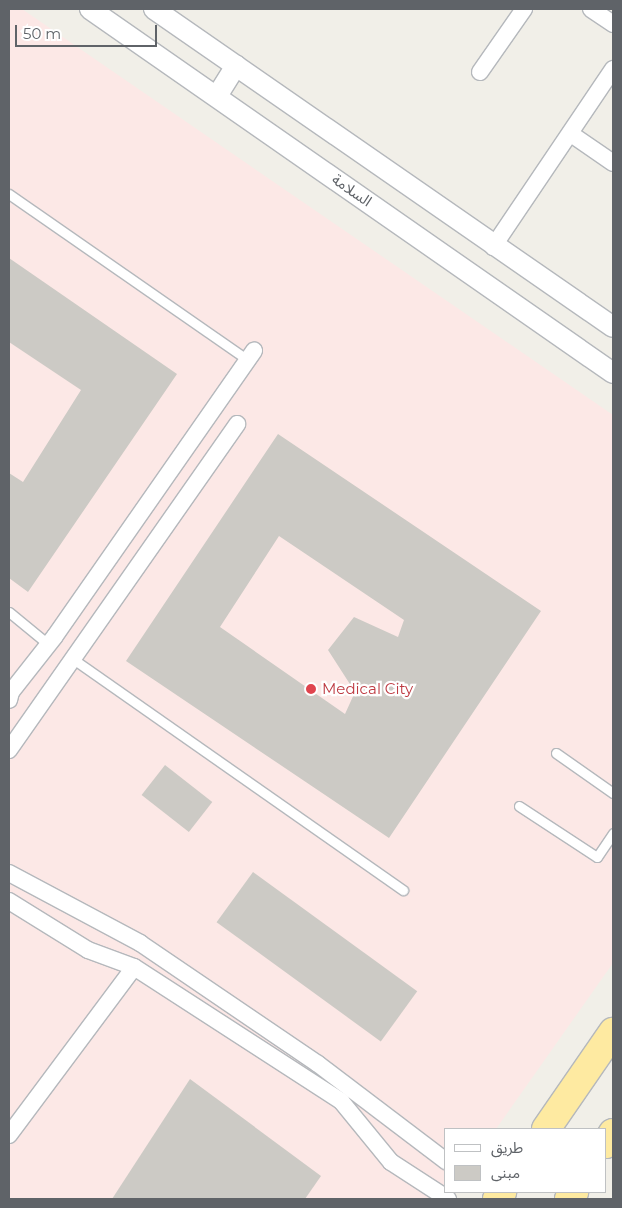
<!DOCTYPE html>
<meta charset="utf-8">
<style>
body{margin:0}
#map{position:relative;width:622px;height:1208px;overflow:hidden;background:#f1efe8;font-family:Montserrat,"Noto Sans Arabic",sans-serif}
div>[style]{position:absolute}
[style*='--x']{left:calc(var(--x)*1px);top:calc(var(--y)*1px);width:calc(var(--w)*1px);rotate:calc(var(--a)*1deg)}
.medical>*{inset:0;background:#fce8e6}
.building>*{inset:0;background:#cccac5;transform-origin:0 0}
.roads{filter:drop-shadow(1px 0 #b5b8bc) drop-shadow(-1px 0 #b5b8bc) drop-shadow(0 1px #b5b8bc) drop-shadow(0 -1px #b5b8bc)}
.service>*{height:9px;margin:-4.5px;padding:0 4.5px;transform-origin:4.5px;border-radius:4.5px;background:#fff}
.minor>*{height:16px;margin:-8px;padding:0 8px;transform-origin:8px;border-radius:8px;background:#fff}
.tertiary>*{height:20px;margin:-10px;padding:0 10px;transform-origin:10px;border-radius:10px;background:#fff}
.trunk>*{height:28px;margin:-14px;padding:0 14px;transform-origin:14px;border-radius:14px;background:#feeaa1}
.dots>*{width:14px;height:14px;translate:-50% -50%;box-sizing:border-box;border:2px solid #fff;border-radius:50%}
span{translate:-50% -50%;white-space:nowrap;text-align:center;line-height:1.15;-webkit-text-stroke:4.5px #fff;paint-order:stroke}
.street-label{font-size:15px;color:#5f6368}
.health-label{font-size:15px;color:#be3a42}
.left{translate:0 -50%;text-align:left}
.frame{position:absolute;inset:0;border:10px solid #5f6368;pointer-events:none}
.legend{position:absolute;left:444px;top:1128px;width:162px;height:65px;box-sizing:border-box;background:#fff;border:1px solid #bfc1c3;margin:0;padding:6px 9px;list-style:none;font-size:15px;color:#5f6368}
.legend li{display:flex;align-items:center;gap:10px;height:25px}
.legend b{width:25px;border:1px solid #bfc1c3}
.scale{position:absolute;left:15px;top:25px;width:142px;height:22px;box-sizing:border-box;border:2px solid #5f6368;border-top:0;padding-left:6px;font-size:15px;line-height:18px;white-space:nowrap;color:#5f6368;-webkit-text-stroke:4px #fff;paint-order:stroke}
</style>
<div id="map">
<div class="medical">
<i style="clip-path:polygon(9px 9px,22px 9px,613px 415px,613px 963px,496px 1129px,446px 1129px,446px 1192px,452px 1192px,447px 1199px,9px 1199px)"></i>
</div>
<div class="building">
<i style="clip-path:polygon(9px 258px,177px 374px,28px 592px,9px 578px,9px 473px,23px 482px,81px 390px,9px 342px)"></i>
<i style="clip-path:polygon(evenodd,278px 434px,541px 611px,389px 838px,126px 661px,278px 434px,279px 536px,404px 620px,398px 637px,354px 617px,328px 650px,355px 692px,345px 714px,220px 627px,279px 536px)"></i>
<i style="left:165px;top:765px;width:60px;height:38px;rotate:38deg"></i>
<i style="left:253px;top:872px;width:203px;height:62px;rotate:36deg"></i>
<i style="clip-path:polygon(190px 1079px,321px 1176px,305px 1199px,112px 1199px)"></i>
</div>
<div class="roads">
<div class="service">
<i style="--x:9;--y:194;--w:291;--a:34.8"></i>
<i style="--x:9;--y:612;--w:50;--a:39.4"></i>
<i style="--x:73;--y:659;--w:403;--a:35"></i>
<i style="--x:556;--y:753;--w:70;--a:35.1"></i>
<i style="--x:519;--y:806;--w:93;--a:33.2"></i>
<i style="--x:597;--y:857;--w:29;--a:-56"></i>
</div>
<div class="minor">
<i style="--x:591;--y:9;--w:27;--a:34"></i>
<i style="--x:480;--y:72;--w:77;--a:-55.1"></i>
<i style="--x:571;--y:134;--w:51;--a:34.6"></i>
<i style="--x:493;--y:247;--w:215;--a:-56"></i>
<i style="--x:9;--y:700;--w:8;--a:-76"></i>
<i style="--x:11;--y:692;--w:71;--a:-51.8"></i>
<i style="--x:55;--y:636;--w:348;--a:-55.1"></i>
<i style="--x:9;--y:750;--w:398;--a:-55"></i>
<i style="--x:9;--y:873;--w:149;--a:28.1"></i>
<i style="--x:140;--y:943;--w:215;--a:34.2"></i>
<i style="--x:318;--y:1064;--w:161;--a:37.2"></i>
<i style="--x:9;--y:901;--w:93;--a:31.8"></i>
<i style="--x:88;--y:950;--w:49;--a:20.3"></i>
<i style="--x:134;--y:967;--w:247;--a:32.9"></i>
<i style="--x:341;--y:1101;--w:79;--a:50.7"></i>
<i style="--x:391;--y:1162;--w:68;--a:33"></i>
<i style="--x:9;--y:1135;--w:209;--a:-53.3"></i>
</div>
<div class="tertiary">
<i style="--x:90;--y:9;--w:637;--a:34.84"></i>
<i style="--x:154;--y:9;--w:558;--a:34.71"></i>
<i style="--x:217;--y:96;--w:36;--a:-58"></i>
</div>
<div class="trunk">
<i style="--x:546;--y:1129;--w:118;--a:-55.4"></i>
<i style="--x:606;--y:1144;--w:13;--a:-58"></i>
<i style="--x:497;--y:1199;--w:9;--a:-54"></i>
<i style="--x:569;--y:1199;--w:9;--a:-54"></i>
</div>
</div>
<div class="dots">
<i style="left:311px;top:689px;background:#e0444e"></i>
</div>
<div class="street-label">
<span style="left:352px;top:190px;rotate:35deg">السلامة</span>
</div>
<div class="health-label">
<span class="left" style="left:322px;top:689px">Medical City</span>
</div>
<div class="frame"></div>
<ul class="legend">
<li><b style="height:6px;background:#fff"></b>طريق</li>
<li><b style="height:14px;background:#cccac5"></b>مبنى</li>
</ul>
<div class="scale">50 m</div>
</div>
